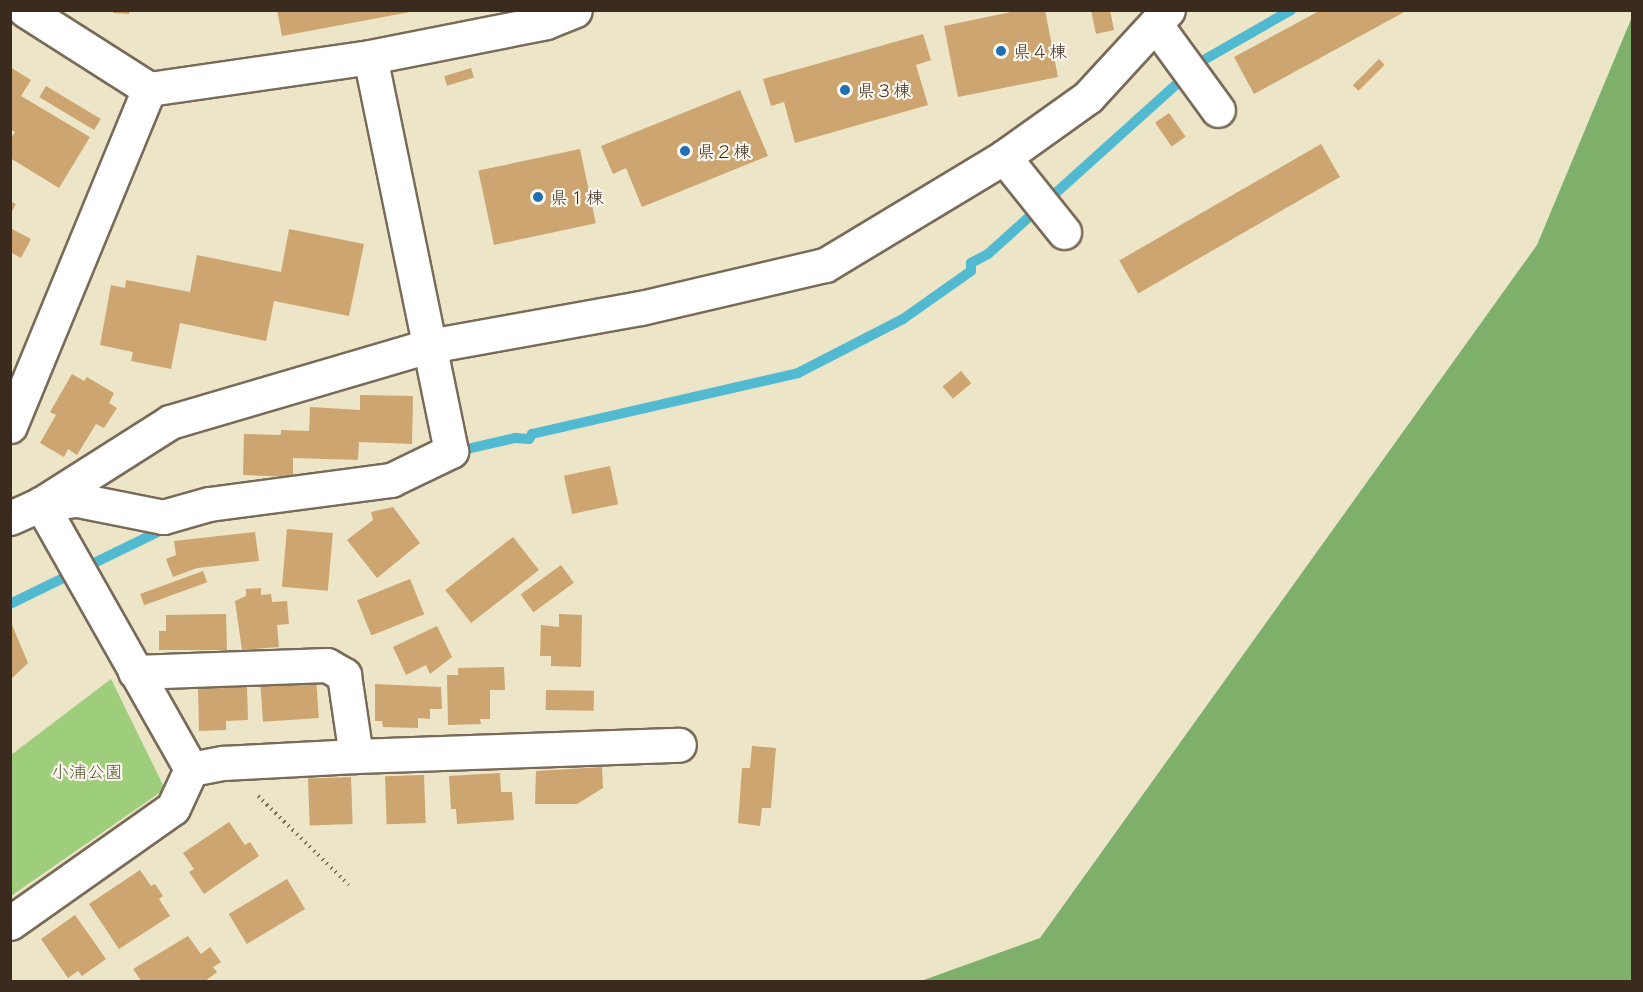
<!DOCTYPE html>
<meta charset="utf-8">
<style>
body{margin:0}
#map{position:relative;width:1643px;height:992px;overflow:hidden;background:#ede5c7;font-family:"Playpen Sans","Klee One",sans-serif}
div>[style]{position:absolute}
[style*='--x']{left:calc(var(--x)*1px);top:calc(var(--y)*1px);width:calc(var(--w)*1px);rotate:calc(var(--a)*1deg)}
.green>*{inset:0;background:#9ecd7c}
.forest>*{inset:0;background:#7eb06c}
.stream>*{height:10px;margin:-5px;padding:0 5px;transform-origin:5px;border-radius:5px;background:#52bad0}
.building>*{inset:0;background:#cca570;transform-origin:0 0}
.path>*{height:4px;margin-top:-2px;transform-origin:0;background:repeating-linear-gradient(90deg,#796b59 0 1.5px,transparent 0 6px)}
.roads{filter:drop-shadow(2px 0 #796b59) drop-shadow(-2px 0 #796b59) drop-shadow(0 2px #796b59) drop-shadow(0 -2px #796b59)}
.minor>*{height:33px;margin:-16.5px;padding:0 16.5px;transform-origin:16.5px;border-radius:16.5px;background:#fff}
.dots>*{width:16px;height:16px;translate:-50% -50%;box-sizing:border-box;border:3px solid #fbf7ec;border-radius:50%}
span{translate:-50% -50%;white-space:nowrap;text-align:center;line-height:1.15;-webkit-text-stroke:4.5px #fbf7ec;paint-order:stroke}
.poi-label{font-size:18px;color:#3b2a1e}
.left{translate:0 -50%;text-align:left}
.park-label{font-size:18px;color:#595b3a}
.frame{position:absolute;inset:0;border:12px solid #3b2a1e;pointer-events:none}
</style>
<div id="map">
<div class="green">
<i style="clip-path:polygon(111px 679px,165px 789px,11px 896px,11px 755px)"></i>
</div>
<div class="forest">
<i style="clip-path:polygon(1632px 17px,1632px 981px,921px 981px,1040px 938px,1537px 245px)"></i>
</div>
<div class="stream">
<i style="--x:454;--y:452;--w:63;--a:-12.9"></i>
<i style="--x:515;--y:438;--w:14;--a:4"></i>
<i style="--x:529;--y:439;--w:6;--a:-59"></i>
<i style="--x:532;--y:434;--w:273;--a:-12.9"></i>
<i style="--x:798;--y:373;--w:118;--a:-27.2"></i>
<i style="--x:903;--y:319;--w:83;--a:-35.2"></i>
<i style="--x:971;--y:271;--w:8;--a:-90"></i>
<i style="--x:971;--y:263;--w:19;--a:-28"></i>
<i style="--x:988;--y:254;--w:288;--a:-42"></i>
<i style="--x:1202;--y:61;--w:103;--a:-29.8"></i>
<i style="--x:10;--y:604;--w:178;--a:-26"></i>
</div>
<div class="building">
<i style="clip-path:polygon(113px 10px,130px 10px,129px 14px,113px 13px)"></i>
<i style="clip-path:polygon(277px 10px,410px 10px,410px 12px,282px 36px)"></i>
<i style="clip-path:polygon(1020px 10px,1045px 10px,1058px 77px,958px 97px,944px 26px)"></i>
<i style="clip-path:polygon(1091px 10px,1110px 10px,1114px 30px,1096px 34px)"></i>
<i style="clip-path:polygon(1321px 10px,1408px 10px,1254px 94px,1234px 57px)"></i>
<i style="clip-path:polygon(923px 34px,931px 60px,916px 65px,928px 105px,795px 143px,784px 102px,771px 106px,763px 79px)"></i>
<i style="left:1379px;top:59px;width:8px;height:37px;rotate:45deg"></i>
<i style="clip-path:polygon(10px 67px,31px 80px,21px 96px,90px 137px,59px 188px,10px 158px,10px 140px,15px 132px,10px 129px)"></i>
<i style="left:471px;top:68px;width:10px;height:28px;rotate:73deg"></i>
<i style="left:46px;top:86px;width:64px;height:13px;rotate:31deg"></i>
<i style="clip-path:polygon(740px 90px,768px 156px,642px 207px,626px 168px,613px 174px,601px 146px)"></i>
<i style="left:1169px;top:113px;width:29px;height:17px;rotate:55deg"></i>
<i style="left:1321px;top:144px;width:38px;height:233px;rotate:60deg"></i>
<i style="left:580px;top:149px;width:76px;height:104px;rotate:78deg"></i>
<i style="clip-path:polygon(10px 201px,16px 204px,10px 214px)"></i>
<i style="clip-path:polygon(10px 228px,31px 239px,21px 258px,10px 252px)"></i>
<i style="clip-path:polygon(289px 229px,364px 244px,349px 316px,274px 301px,266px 341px,180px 323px,171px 369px,131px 361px,133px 352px,100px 345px,111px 285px,125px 288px,126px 280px,190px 292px,197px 255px,281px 272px)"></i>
<i style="left:961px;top:371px;width:16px;height:24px;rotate:50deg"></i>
<i style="clip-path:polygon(72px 374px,84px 381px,87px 377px,114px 393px,109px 403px,117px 408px,104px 428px,96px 424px,77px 455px,68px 449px,64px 457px,40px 443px,56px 415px,50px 412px)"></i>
<i style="clip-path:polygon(360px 395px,413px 396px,412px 444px,359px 442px,358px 460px,293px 458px,293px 477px,243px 475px,244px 434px,281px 435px,281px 430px,309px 431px,310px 407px,360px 410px)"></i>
<i style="left:610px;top:466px;width:39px;height:47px;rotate:78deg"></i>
<i style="clip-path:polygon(393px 507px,420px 543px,377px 578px,347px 540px,373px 520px,371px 512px)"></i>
<i style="left:287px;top:529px;width:46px;height:58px;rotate:5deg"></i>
<i style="clip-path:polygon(255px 532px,259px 561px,197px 568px,173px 577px,166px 559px,176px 555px,174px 541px)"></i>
<i style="left:513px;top:537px;width:42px;height:86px;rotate:52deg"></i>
<i style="left:561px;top:565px;width:22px;height:50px;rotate:54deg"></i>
<i style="left:203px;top:571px;width:12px;height:67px;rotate:70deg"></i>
<i style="left:410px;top:579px;width:38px;height:57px;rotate:68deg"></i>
<i style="clip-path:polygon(261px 588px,261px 595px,271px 594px,272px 602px,287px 601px,289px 624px,277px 625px,279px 647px,242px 650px,235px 601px,246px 596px,246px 589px)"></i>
<i style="clip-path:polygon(226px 614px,227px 650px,159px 650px,159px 631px,166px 631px,166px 615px)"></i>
<i style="clip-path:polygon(559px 614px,582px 615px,581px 667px,551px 666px,551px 656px,540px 656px,541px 625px,559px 627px)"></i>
<i style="clip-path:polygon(10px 620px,28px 663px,10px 680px)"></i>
<i style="clip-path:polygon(437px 626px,452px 657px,430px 674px,426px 665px,406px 675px,393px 647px)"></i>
<i style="clip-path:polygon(504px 667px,505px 690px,490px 690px,490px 719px,480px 719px,481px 724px,448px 725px,447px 675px,458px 675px,458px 668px)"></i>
<i style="left:316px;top:677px;width:41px;height:56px;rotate:86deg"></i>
<i style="clip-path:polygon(375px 684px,441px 687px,442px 709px,430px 709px,430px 719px,418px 718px,418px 728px,383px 727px,382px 721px,375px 721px)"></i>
<i style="clip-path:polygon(247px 687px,248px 720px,226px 721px,226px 730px,199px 731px,198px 688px)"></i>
<i style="left:546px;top:690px;width:48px;height:20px;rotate:1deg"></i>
<i style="clip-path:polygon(752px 746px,776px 748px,771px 808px,762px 808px,760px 826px,738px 823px,742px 768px,750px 768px)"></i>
<i style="clip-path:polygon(602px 767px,603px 788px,577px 804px,535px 804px,536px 771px)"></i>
<i style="clip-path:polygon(500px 773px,501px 792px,512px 792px,514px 820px,457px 824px,456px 809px,451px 809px,449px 776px)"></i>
<i style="left:424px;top:775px;width:48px;height:39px;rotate:88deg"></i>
<i style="left:351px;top:777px;width:47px;height:43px;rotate:88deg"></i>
<i style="clip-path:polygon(229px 822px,245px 845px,250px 842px,259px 856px,204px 894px,189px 872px,194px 869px,183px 853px)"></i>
<i style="clip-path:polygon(140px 870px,151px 886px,155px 884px,163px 896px,159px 899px,170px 916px,119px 949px,89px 904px)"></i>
<i style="left:287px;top:879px;width:35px;height:68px;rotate:59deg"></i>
<i style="clip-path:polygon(75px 915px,106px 959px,82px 976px,78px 971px,68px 978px,41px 939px)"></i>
<i style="clip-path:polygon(188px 936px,201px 954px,210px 947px,221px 962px,213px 967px,217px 972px,204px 982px,142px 982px,133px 969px)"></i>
</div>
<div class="path">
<i style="--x:258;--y:796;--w:127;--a:44.4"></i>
</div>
<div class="roads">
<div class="minor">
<i style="--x:25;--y:10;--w:147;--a:32.5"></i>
<i style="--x:149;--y:89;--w:223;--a:-8.2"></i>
<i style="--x:370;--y:57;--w:179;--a:-11.2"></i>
<i style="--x:546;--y:22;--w:31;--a:-22"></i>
<i style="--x:1156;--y:25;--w:105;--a:53.9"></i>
<i style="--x:1004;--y:157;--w:96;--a:51.3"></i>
<i style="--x:10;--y:426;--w:365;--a:-67.6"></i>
<i style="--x:43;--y:504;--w:35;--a:-7"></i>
<i style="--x:78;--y:500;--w:87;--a:11.3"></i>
<i style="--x:163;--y:517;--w:48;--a:-15.8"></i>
<i style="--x:209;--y:504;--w:184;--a:-7.5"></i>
<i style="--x:391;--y:480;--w:67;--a:-25.8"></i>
<i style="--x:451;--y:451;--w:402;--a:-101.6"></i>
<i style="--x:10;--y:518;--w:34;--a:-24"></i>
<i style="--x:41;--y:504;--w:153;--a:-32.4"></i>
<i style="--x:170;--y:422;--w:270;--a:-16.4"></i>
<i style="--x:429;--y:346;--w:215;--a:-10.2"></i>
<i style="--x:641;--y:308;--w:189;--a:-13.2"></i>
<i style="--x:825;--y:265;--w:209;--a:-31.1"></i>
<i style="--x:1004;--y:157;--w:103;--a:-35.5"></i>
<i style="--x:1088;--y:97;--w:118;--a:-47.4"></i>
<i style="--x:135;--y:672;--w:192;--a:-2.1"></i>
<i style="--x:327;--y:665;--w:20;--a:30"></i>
<i style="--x:344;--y:675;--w:82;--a:81.6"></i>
<i style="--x:191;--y:769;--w:33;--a:-11"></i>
<i style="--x:223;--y:763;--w:133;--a:-3"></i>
<i style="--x:356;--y:756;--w:323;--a:-2"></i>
<i style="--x:10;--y:923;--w:199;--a:-35.2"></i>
<i style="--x:173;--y:808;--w:43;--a:-65.2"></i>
<i style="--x:191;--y:769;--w:305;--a:-119.5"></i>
</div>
</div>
<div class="dots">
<i style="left:1001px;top:51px;background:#1f6fb2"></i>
<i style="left:845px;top:90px;background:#1f6fb2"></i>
<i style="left:685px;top:151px;background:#1f6fb2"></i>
<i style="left:538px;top:197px;background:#1f6fb2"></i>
</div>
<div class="poi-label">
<span class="left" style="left:1013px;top:51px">県４棟</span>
<span class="left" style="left:857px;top:90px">県３棟</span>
<span class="left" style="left:697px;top:151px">県２棟</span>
<span class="left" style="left:550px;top:197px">県１棟</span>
</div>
<div class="park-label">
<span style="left:87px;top:771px">小浦公園</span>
</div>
<div class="frame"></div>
</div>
